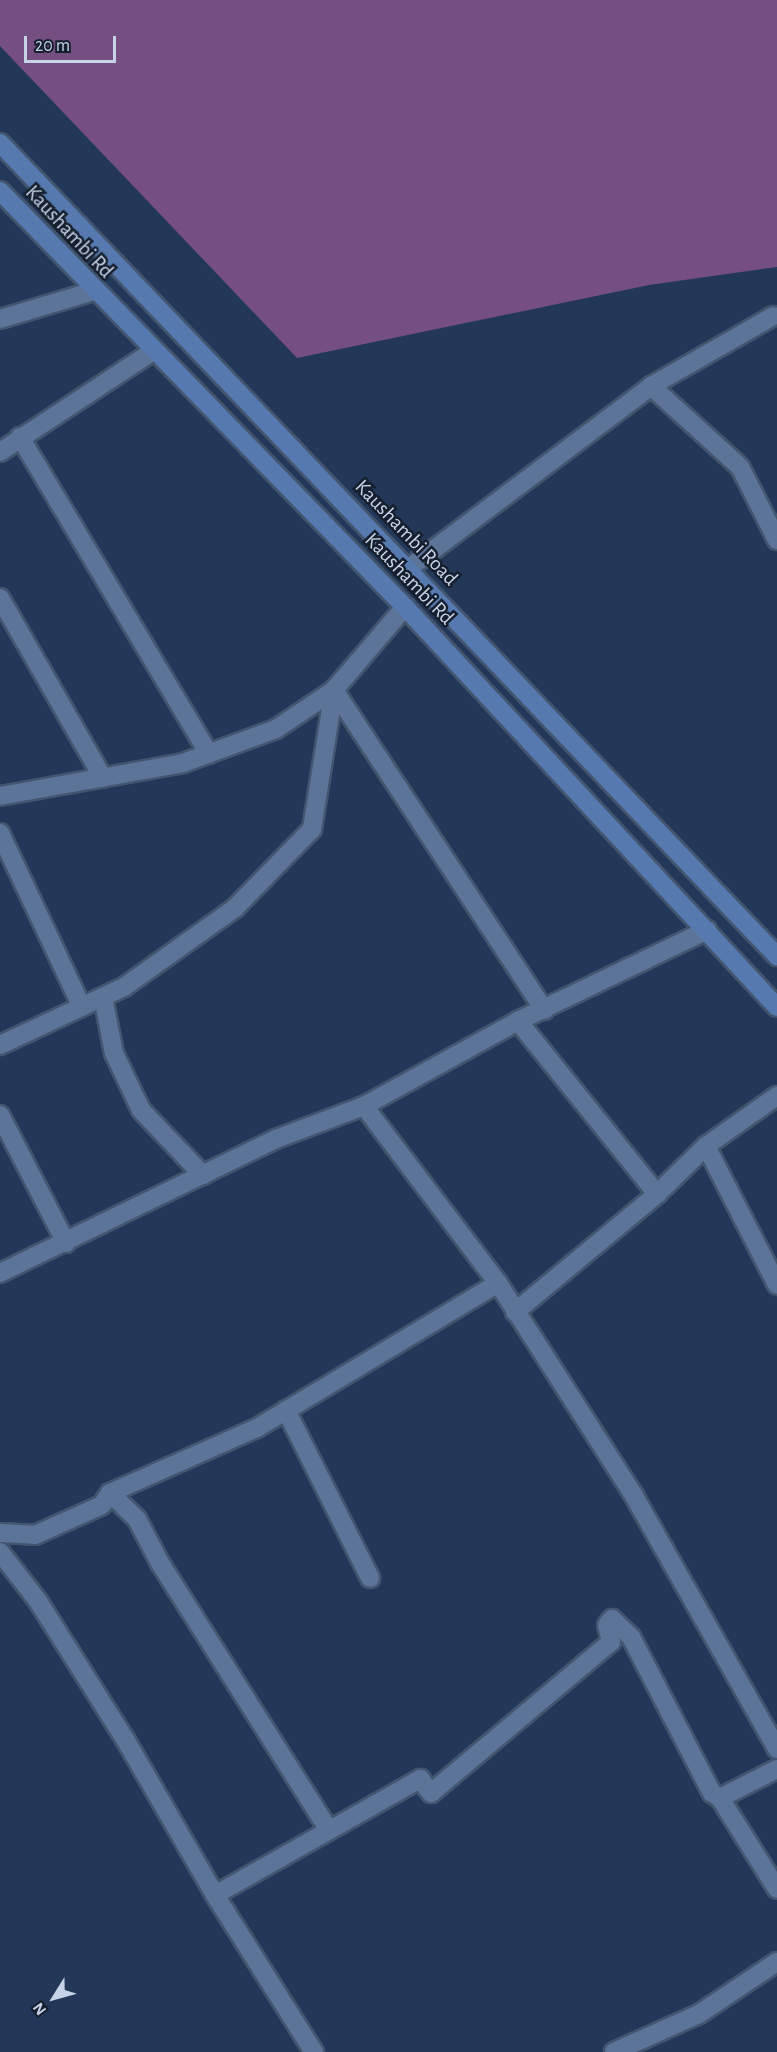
<!DOCTYPE html>
<style>
body{margin:0}
#map{position:relative;width:777px;height:2052px;overflow:hidden;background:#233858;font-family:"Alegreya Sans",sans-serif}
div>[style]{position:absolute}
[style*='--x']{left:calc(var(--x)*1px);top:calc(var(--y)*1px);width:calc(var(--w)*1px);rotate:calc(var(--a)*1deg)}
.forest>*{inset:0;background:#764f82}
.roads{filter:drop-shadow(2px 0 #43556f) drop-shadow(-2px 0 #43556f) drop-shadow(0 2px #43556f) drop-shadow(0 -2px #43556f)}
.minor>*{height:18px;margin:-9px;padding:0 9px;transform-origin:9px;border-radius:9px;background:#5c7497}
.secondary>*{height:18px;margin:-9px;padding:0 9px;transform-origin:9px;border-radius:9px;background:#567aaf}
span{translate:-50% -50%;white-space:nowrap;text-align:center;line-height:1.15;-webkit-text-stroke:5px #161f2e;paint-order:stroke}
.street-label{font-size:21px;color:#c6d3e7}
.north{position:absolute;left:24px;top:1968px;width:60px;height:60px;-webkit-text-stroke:4px #161f2e;paint-order:stroke;rotate:233deg;font-size:16px;font-weight:700;line-height:24px;text-align:center;color:#c6d3e7}
.north::after{content:'';display:block;margin:auto;width:21px;height:27px;background:#c6d3e7;clip-path:polygon(50% 0,100% 100%,50% 72%,0 100%)}
.scale{position:absolute;left:24px;top:36px;width:92px;height:27px;box-sizing:border-box;border:3px solid #c6d3e7;border-top:0;padding-left:8px;font-size:18px;line-height:21px;white-space:nowrap;color:#c6d3e7;-webkit-text-stroke:4px #161f2e;paint-order:stroke}
</style>
<div id="map">
<div class="forest">
<i style="clip-path:polygon(0 0,777px 0,777px 267px,649px 285px,297px 358px,0 46px)"></i>
</div>
<div class="roads">
<div class="minor">
<i style="--x:0;--y:319;--w:98;--a:-16.6"></i>
<i style="--x:651;--y:386;--w:120;--a:42.3"></i>
<i style="--x:740;--y:467;--w:82;--a:63.1"></i>
<i style="--x:20;--y:437;--w:369;--a:59.2"></i>
<i style="--x:0;--y:452;--w:183;--a:-33.4"></i>
<i style="--x:409;--y:568;--w:303;--a:-36.9"></i>
<i style="--x:651;--y:386;--w:141;--a:-29.8"></i>
<i style="--x:0;--y:598;--w:207;--a:60.2"></i>
<i style="--x:334;--y:690;--w:383;--a:56.7"></i>
<i style="--x:0;--y:796;--w:186;--a:-10.2"></i>
<i style="--x:183;--y:763;--w:99;--a:-20.1"></i>
<i style="--x:276;--y:729;--w:70;--a:-33.9"></i>
<i style="--x:334;--y:690;--w:109;--a:-49.5"></i>
<i style="--x:0;--y:833;--w:192;--a:64.8"></i>
<i style="--x:103;--y:997;--w:57;--a:78.9"></i>
<i style="--x:114;--y:1053;--w:63;--a:64.7"></i>
<i style="--x:141;--y:1110;--w:90;--a:46.4"></i>
<i style="--x:518;--y:1021;--w:222;--a:51.2"></i>
<i style="--x:0;--y:1045;--w:137;--a:-25.1"></i>
<i style="--x:124;--y:987;--w:136;--a:-35.4"></i>
<i style="--x:235;--y:908;--w:110;--a:-45.7"></i>
<i style="--x:312;--y:829;--w:141;--a:-81"></i>
<i style="--x:364;--y:1106;--w:176;--a:-28.9"></i>
<i style="--x:518;--y:1021;--w:210;--a:-25.7"></i>
<i style="--x:0;--y:1115;--w:144;--a:62.7"></i>
<i style="--x:706;--y:1146;--w:156;--a:62.9"></i>
<i style="--x:0;--y:1273;--w:307;--a:-25.9"></i>
<i style="--x:276;--y:1139;--w:94;--a:-20.6"></i>
<i style="--x:364;--y:1106;--w:222;--a:52.9"></i>
<i style="--x:498;--y:1283;--w:253;--a:57.4"></i>
<i style="--x:634;--y:1496;--w:291;--a:60.5"></i>
<i style="--x:515;--y:1312;--w:185;--a:-39.7"></i>
<i style="--x:657;--y:1194;--w:69;--a:-44.4"></i>
<i style="--x:706;--y:1146;--w:87;--a:-35.2"></i>
<i style="--x:286;--y:1410;--w:188;--a:63.4"></i>
<i style="--x:110;--y:1493;--w:37;--a:44"></i>
<i style="--x:137;--y:1519;--w:50;--a:62.4"></i>
<i style="--x:160;--y:1563;--w:316;--a:57.7"></i>
<i style="--x:0;--y:1533;--w:35;--a:3"></i>
<i style="--x:35;--y:1535;--w:73;--a:-24.1"></i>
<i style="--x:102;--y:1505;--w:14;--a:-56"></i>
<i style="--x:110;--y:1493;--w:161;--a:-23.9"></i>
<i style="--x:257;--y:1428;--w:281;--a:-31"></i>
<i style="--x:0;--y:1552;--w:62;--a:52.2"></i>
<i style="--x:38;--y:1601;--w:163;--a:57.8"></i>
<i style="--x:125;--y:1739;--w:180;--a:60"></i>
<i style="--x:215;--y:1895;--w:236;--a:-29.5"></i>
<i style="--x:420;--y:1779;--w:18;--a:52"></i>
<i style="--x:431;--y:1793;--w:235;--a:-40"></i>
<i style="--x:611;--y:1642;--w:17;--a:-103"></i>
<i style="--x:607;--y:1625;--w:8;--a:-50"></i>
<i style="--x:612;--y:1619;--w:26;--a:43"></i>
<i style="--x:631;--y:1637;--w:176;--a:62.6"></i>
<i style="--x:712;--y:1793;--w:9;--a:32"></i>
<i style="--x:720;--y:1798;--w:107;--a:57.9"></i>
<i style="--x:720;--y:1798;--w:64;--a:-27"></i>
<i style="--x:215;--y:1895;--w:186;--a:57.8"></i>
<i style="--x:614;--y:2052;--w:93;--a:-24.1"></i>
<i style="--x:699;--y:2014;--w:94;--a:-33.7"></i>
</div>
<div class="secondary">
<i style="--x:0;--y:143;--w:1125;--a:46.3"></i>
<i style="--x:0;--y:191;--w:581;--a:45.77"></i>
<i style="--x:405;--y:607;--w:546;--a:47.08"></i>
</div>
</div>
<div class="street-label">
<span style="left:69px;top:232px;rotate:47deg">Kaushambi Rd</span>
<span style="left:406px;top:533px;rotate:46deg">Kaushambi Road</span>
<span style="left:409px;top:579px;rotate:46deg">Kaushambi Rd</span>
</div>
<div class="north">N</div>
<div class="scale">20 m</div>
</div>
